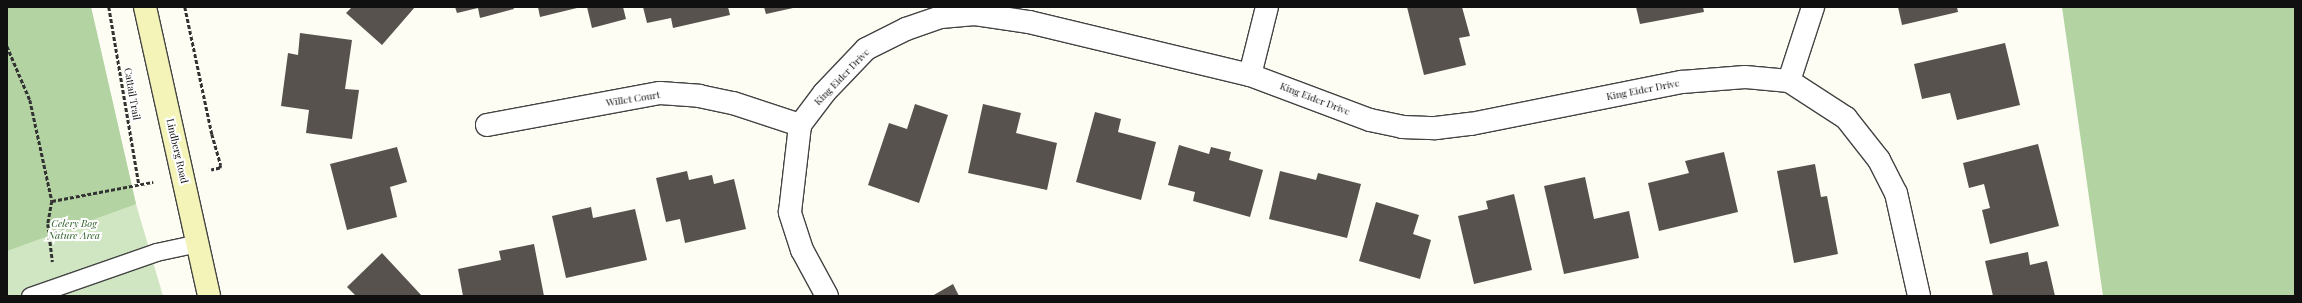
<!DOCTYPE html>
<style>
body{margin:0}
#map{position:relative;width:2302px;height:303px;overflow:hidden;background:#fdfdf4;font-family:"Playfair Display",serif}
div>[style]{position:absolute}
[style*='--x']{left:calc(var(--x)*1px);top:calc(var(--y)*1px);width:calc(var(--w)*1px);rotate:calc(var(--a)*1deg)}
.green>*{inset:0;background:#d0e5c1}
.forest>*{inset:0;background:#b3d3a2}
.building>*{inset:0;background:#57524d}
.path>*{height:2.5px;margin-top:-1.25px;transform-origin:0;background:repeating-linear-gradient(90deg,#323232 0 4px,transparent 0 6px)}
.roads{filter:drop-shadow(1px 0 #434343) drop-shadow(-1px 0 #434343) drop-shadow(0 1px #434343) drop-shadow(0 -1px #434343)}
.service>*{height:17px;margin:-8.5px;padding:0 8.5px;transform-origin:8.5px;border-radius:8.5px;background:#fff}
.minor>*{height:22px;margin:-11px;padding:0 11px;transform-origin:11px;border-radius:11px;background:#fff}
.secondary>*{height:22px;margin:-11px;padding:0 11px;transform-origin:11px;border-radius:11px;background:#f5f4b8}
span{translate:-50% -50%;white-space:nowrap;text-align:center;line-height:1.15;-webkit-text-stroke:4px #fff;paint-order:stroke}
.street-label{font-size:10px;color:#101010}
.park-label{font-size:10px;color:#2e6028;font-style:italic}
.frame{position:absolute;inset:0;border:8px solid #101010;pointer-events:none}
</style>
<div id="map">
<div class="green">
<i style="clip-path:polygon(7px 7px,91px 7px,136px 204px,163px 296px,7px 296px)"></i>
</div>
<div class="forest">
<i style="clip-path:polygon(7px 7px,91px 7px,136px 204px,7px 251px)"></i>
<i style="clip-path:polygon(2062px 7px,2295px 7px,2295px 296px,2103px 296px)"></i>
</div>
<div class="building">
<i style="clip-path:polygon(352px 7px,415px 7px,382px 45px,346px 13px)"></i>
<i style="clip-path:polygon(455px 7px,513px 7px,514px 9px,480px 18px,478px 8px,457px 13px)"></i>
<i style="clip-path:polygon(538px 7px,577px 7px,577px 8px,540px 17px)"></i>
<i style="clip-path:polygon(587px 7px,623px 7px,626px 19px,592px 28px)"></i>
<i style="clip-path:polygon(643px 7px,728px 7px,730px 15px,673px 28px,671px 18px,647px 23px)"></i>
<i style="clip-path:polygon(764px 7px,793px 7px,793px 8px,766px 14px)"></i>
<i style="clip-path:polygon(1407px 7px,1462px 7px,1470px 36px,1459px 38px,1466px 65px,1424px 75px)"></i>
<i style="clip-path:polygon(1636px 7px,1703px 7px,1704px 12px,1640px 24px)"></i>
<i style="clip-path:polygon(1898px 7px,1957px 7px,1958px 12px,1902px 25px)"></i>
<i style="clip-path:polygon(300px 33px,352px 40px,345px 89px,359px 90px,352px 139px,306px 133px,309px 110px,281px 106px,288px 53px,298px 55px)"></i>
<i style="clip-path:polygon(2005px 43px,2020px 105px,1957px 120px,1950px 93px,1922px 99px,1914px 64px)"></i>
<i style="clip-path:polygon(915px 104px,948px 115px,919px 203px,868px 185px,889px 123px,907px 129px)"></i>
<i style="clip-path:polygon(983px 104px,1021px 113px,1016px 133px,1057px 143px,1047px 190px,968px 173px)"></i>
<i style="clip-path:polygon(1095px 112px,1121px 119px,1118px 132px,1156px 142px,1141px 200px,1076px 182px)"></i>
<i style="clip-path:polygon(2038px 144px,2059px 226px,1990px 244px,1982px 210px,1990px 208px,1984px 184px,1969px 188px,1963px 163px)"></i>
<i style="clip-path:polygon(1179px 145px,1209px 154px,1211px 147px,1231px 152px,1229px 160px,1263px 170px,1250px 217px,1193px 201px,1195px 192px,1168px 185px)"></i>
<i style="clip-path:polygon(397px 147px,407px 182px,390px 187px,397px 217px,347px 230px,330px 164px)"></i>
<i style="clip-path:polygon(1724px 152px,1738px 212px,1659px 231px,1648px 183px,1689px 173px,1685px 161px)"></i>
<i style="clip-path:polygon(1815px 164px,1821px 197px,1827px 196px,1838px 254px,1794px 263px,1777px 171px)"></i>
<i style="clip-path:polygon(687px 171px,689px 180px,712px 175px,714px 184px,734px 179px,746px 229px,685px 243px,680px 219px,666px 222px,656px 178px)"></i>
<i style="clip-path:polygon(1280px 171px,1316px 180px,1318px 173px,1361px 184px,1347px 238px,1269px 219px)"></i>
<i style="clip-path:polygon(1585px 177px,1594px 219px,1629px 211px,1639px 258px,1564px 274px,1544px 186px)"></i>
<i style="clip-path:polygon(1514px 194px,1532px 270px,1474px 284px,1458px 216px,1488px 209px,1486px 201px)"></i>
<i style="clip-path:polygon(1376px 202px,1419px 215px,1413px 234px,1431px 240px,1420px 279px,1359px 261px)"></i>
<i style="clip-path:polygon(591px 207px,593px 218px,635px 209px,647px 260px,566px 278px,552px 216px)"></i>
<i style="clip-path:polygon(534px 244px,544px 296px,463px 296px,458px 269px,501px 260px,499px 251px)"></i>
<i style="clip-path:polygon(2028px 252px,2030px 265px,2047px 261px,2055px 296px,1993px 296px,1985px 261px)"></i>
<i style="clip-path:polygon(382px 253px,422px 296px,356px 296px,347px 287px)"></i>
<i style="clip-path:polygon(953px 284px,959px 296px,932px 296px)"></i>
</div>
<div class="path">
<i style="--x:109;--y:7;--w:180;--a:80.4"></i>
<i style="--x:185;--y:7;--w:130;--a:78"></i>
<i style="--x:212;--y:134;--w:32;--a:74"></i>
<i style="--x:221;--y:165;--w:3;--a:108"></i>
<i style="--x:220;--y:168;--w:9;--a:167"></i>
<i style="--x:7;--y:46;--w:59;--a:66.9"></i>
<i style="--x:30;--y:100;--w:103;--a:77.7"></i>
<i style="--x:52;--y:201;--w:103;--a:-10.7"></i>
<i style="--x:52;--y:201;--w:23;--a:100"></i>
<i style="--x:48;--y:224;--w:38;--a:83"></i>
</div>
<div class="roads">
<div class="service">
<i style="--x:30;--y:296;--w:133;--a:-19.2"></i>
<i style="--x:156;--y:252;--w:43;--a:-12.1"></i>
</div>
<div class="minor">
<i style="--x:1250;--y:75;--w:70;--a:-76"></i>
<i style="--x:1789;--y:81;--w:78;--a:-72"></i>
<i style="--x:487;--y:125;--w:176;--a:-10.5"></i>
<i style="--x:660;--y:93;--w:39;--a:4"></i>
<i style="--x:699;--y:96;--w:35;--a:12"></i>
<i style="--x:733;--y:103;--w:71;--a:18.2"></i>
<i style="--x:827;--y:296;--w:52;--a:-118.5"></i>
<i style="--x:802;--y:250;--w:40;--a:-108"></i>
<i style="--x:790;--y:212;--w:88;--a:-83.4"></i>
<i style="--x:800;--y:125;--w:40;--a:-53"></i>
<i style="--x:824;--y:93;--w:61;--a:-46.3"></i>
<i style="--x:866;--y:49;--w:45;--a:-26.6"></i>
<i style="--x:906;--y:29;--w:37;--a:-19"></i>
<i style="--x:941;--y:17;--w:34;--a:-5"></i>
<i style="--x:975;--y:14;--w:55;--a:8.4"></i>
<i style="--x:1029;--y:22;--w:227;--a:13.5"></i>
<i style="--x:1250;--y:75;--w:128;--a:20.6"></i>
<i style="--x:1370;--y:120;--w:33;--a:12"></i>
<i style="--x:1402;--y:127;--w:34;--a:2"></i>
<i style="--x:1436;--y:128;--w:35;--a:-7"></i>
<i style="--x:1471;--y:124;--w:215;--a:-11.3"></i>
<i style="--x:1682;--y:82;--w:63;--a:-4.5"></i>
<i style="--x:1745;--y:77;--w:44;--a:5.2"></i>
<i style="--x:1789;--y:81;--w:68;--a:33"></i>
<i style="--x:1846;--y:118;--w:53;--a:51.8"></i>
<i style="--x:1879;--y:160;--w:37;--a:63"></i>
<i style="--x:1896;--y:193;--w:106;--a:77.4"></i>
</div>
<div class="secondary">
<i style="--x:145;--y:7;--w:296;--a:77.5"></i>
</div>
</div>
<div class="street-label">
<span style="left:842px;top:77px;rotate:-46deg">King Eider Drive</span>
<span style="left:1643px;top:90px;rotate:-11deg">King Eider Drive</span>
<span style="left:132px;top:94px;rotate:80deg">Cattail Trail</span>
<span style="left:633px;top:99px;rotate:-9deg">Willet Court</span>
<span style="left:1315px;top:99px;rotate:21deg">King Eider Drive</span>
<span style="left:177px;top:151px;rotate:77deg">Lindberg Road</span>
</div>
<div class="park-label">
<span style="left:74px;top:229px">Celery Bog<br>Nature Area</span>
</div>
<div class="frame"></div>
</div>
